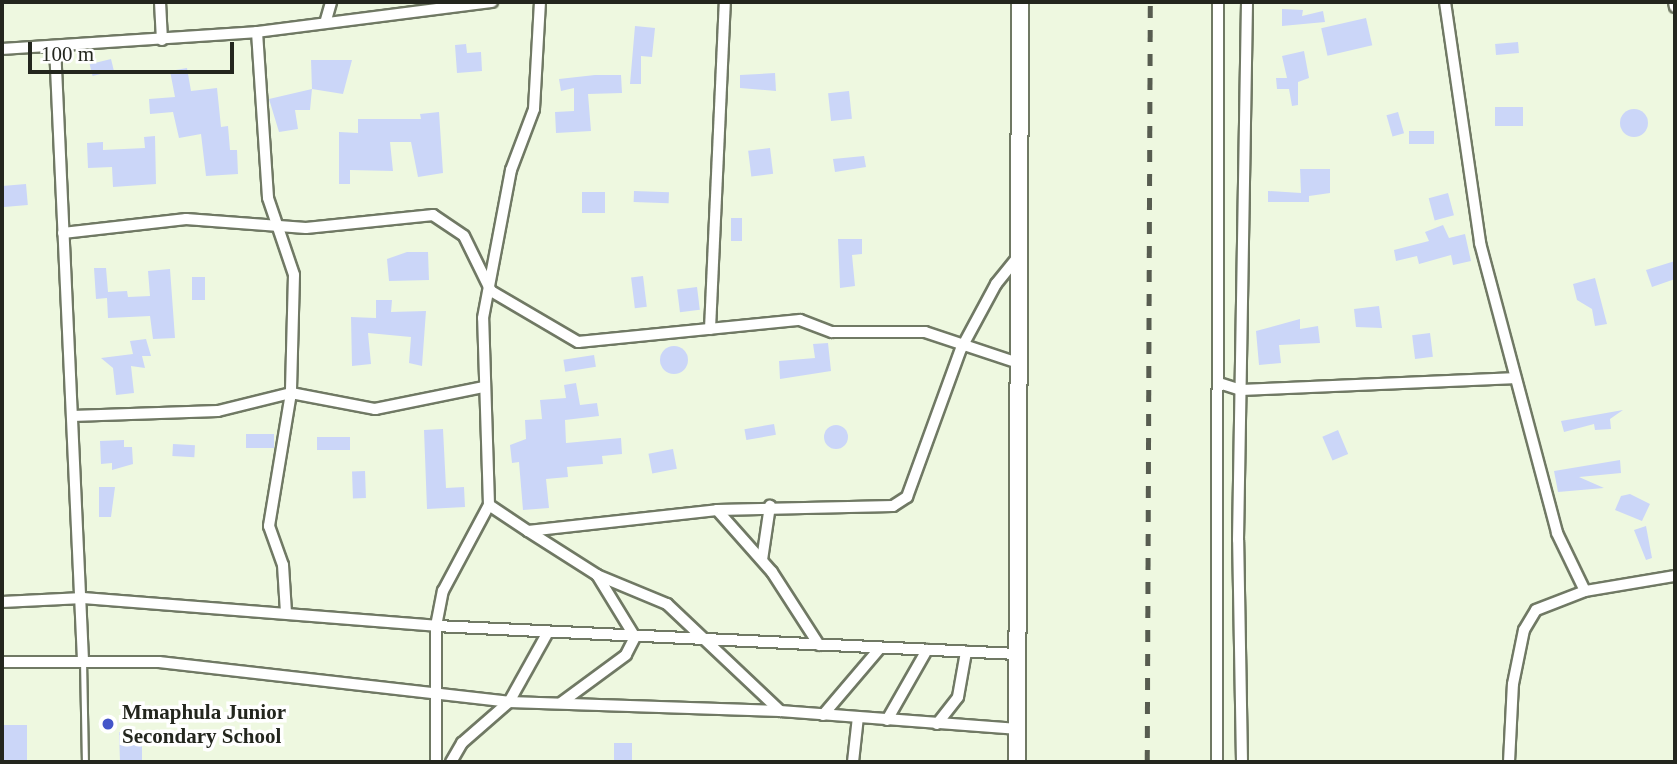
<!DOCTYPE html>
<style>
body{margin:0}
#map{position:relative;width:1677px;height:764px;overflow:hidden;background:#eef8e0;font-family:Georgia,serif}
div>[style]{position:absolute}
[style*='--x']{left:calc(var(--x)*1px);top:calc(var(--y)*1px);width:calc(var(--w)*1px);rotate:calc(var(--a)*1deg)}
.building>*{inset:0;background:#cbd6f8;transform-origin:0 0}
.round{border-radius:50%}
.roads{filter:drop-shadow(2px 0 #707964) drop-shadow(-2px 0 #707964) drop-shadow(0 2px #707964) drop-shadow(0 -2px #707964)}
.lane>*{height:5px;margin:-2.5px;padding:0 2.5px;transform-origin:2.5px;border-radius:2.5px;background:#fff}
.street>*{height:10px;margin:-5px;padding:0 5px;transform-origin:5px;border-radius:5px;background:#fff}
.secondary>*{height:16px;margin:-8px;padding:0 8px;transform-origin:8px;border-radius:8px;background:#fff}
.rail>*{height:4.5px;margin-top:-2.25px;transform-origin:0;background:repeating-linear-gradient(90deg,#575c50 0 12px,transparent 0 24px)}
.dots>*{width:19px;height:19px;translate:-50% -50%;box-sizing:border-box;border:4px solid #fff;border-radius:50%}
span{translate:-50% -50%;white-space:nowrap;text-align:center;line-height:1.15;-webkit-text-stroke:7px #fff;paint-order:stroke}
.poi-label{font-size:21px;color:#23261e;font-weight:700}
.left{translate:0 -50%;text-align:left}
.frame{position:absolute;inset:0;border:4px solid #23261e;pointer-events:none}
.scale{position:absolute;left:28px;top:42px;width:206px;height:32px;box-sizing:border-box;border:4px solid #23261e;border-top:0;padding-left:9px;font-size:21px;line-height:24px;white-space:nowrap;color:#23261e;-webkit-text-stroke:5px #fff;paint-order:stroke}
</style>
<div id="map">
<div class="building">
<i style="clip-path:polygon(1282px 9px,1303px 10px,1302px 16px,1323px 11px,1325px 22px,1282px 26px)"></i>
<i style="left:1366px;top:18px;width:28px;height:46px;rotate:77deg"></i>
<i style="clip-path:polygon(635px 26px,655px 28px,652px 57px,641px 56px,641px 84px,630px 84px)"></i>
<i style="left:1518px;top:42px;width:11px;height:23px;rotate:85deg"></i>
<i style="clip-path:polygon(466px 44px,467px 53px,481px 52px,482px 71px,457px 73px,455px 45px)"></i>
<i style="clip-path:polygon(1304px 51px,1309px 78px,1298px 82px,1298px 105px,1292px 106px,1289px 89px,1277px 89px,1276px 78px,1287px 78px,1282px 56px)"></i>
<i style="left:111px;top:59px;width:12px;height:22px;rotate:76deg"></i>
<i style="clip-path:polygon(311px 60px,352px 60px,343px 94px,312px 89px)"></i>
<i style="clip-path:polygon(187px 68px,191px 91px,217px 88px,221px 127px,228px 126px,230px 150px,237px 150px,238px 174px,206px 176px,201px 134px,179px 138px,173px 112px,150px 114px,149px 99px,175px 97px,170px 71px)"></i>
<i style="clip-path:polygon(775px 73px,776px 91px,740px 88px,740px 75px)"></i>
<i style="clip-path:polygon(595px 75px,621px 75px,622px 93px,588px 94px,591px 131px,556px 133px,555px 112px,574px 111px,574px 88px,561px 91px,559px 79px)"></i>
<i style="clip-path:polygon(312px 89px,310px 110px,295px 110px,298px 129px,279px 132px,269px 99px)"></i>
<i style="left:849px;top:91px;width:28px;height:21px;rotate:84deg"></i>
<i style="left:1495px;top:107px;width:28px;height:19px"></i>
<i class="round" style="left:1620px;top:109px;width:28px;height:28px"></i>
<i style="clip-path:polygon(439px 112px,443px 173px,418px 177px,411px 142px,390px 142px,393px 171px,350px 170px,350px 184px,339px 184px,339px 132px,358px 133px,358px 119px,421px 119px,420px 114px)"></i>
<i style="left:1398px;top:112px;width:22px;height:12px;rotate:74deg"></i>
<i style="left:1434px;top:131px;width:13px;height:25px;rotate:90deg"></i>
<i style="clip-path:polygon(155px 136px,156px 184px,113px 187px,112px 167px,88px 168px,87px 143px,103px 142px,103px 150px,145px 148px,144px 137px)"></i>
<i style="left:770px;top:148px;width:26px;height:22px;rotate:83deg"></i>
<i style="clip-path:polygon(864px 156px,866px 167px,835px 172px,833px 159px)"></i>
<i style="clip-path:polygon(1300px 169px,1330px 169px,1330px 193px,1309px 196px,1309px 202px,1268px 202px,1268px 191px,1301px 193px)"></i>
<i style="left:26px;top:184px;width:21px;height:24px;rotate:85deg"></i>
<i style="left:634px;top:191px;width:35px;height:11px;rotate:2deg"></i>
<i style="left:605px;top:192px;width:21px;height:23px;rotate:90deg"></i>
<i style="left:1448px;top:193px;width:23px;height:20px;rotate:75deg"></i>
<i style="left:731px;top:218px;width:11px;height:23px"></i>
<i style="clip-path:polygon(1443px 225px,1449px 238px,1465px 234px,1471px 261px,1453px 265px,1451px 255px,1419px 264px,1417px 256px,1396px 261px,1394px 250px,1429px 241px,1425px 232px)"></i>
<i style="clip-path:polygon(838px 239px,862px 239px,862px 254px,852px 255px,855px 286px,840px 288px)"></i>
<i style="clip-path:polygon(407px 252px,428px 252px,429px 280px,389px 281px,387px 259px)"></i>
<i style="clip-path:polygon(1675px 261px,1675px 279px,1652px 287px,1646px 270px)"></i>
<i style="clip-path:polygon(94px 268px,106px 268px,108px 292px,127px 291px,128px 297px,150px 296px,148px 271px,170px 269px,175px 338px,153px 339px,150px 316px,108px 318px,107px 298px,96px 299px)"></i>
<i style="left:643px;top:276px;width:31px;height:12px;rotate:83deg"></i>
<i style="left:192px;top:277px;width:13px;height:23px"></i>
<i style="clip-path:polygon(1595px 278px,1607px 324px,1595px 326px,1592px 309px,1577px 300px,1573px 284px)"></i>
<i style="left:697px;top:287px;width:23px;height:20px;rotate:83deg"></i>
<i style="clip-path:polygon(376px 300px,392px 300px,391px 312px,426px 311px,422px 366px,409px 363px,411px 337px,368px 333px,371px 364px,352px 366px,351px 317px,376px 318px)"></i>
<i style="clip-path:polygon(1379px 306px,1382px 328px,1356px 327px,1354px 309px)"></i>
<i style="clip-path:polygon(1300px 319px,1300px 329px,1318px 326px,1320px 343px,1279px 345px,1281px 363px,1259px 365px,1256px 331px)"></i>
<i style="left:1430px;top:333px;width:24px;height:18px;rotate:83deg"></i>
<i style="clip-path:polygon(146px 339px,151px 356px,142px 356px,145px 368px,131px 366px,134px 393px,116px 395px,113px 368px,101px 358px,133px 354px,130px 341px)"></i>
<i style="clip-path:polygon(828px 343px,831px 371px,780px 379px,779px 361px,815px 358px,813px 344px)"></i>
<i class="round" style="left:660px;top:346px;width:28px;height:28px"></i>
<i style="left:594px;top:355px;width:12px;height:31px;rotate:81deg"></i>
<i style="clip-path:polygon(576px 383px,580px 405px,597px 403px,599px 416px,565px 420px,566px 443px,621px 438px,622px 454px,602px 456px,603px 464px,567px 467px,568px 477px,546px 479px,549px 508px,523px 510px,519px 462px,512px 463px,510px 445px,526px 439px,525px 420px,542px 419px,540px 400px,566px 398px,564px 385px)"></i>
<i style="clip-path:polygon(1623px 410px,1610px 419px,1611px 429px,1595px 430px,1594px 424px,1564px 432px,1561px 421px)"></i>
<i style="left:774px;top:424px;width:11px;height:30px;rotate:80deg"></i>
<i class="round" style="left:824px;top:425px;width:24px;height:24px"></i>
<i style="clip-path:polygon(443px 429px,446px 488px,464px 487px,465px 507px,427px 509px,424px 430px)"></i>
<i style="left:1338px;top:430px;width:26px;height:17px;rotate:67deg"></i>
<i style="left:274px;top:434px;width:14px;height:28px;rotate:90deg"></i>
<i style="left:317px;top:437px;width:33px;height:13px"></i>
<i style="clip-path:polygon(124px 440px,124px 447px,132px 447px,133px 464px,112px 470px,112px 463px,101px 464px,100px 441px)"></i>
<i style="left:173px;top:444px;width:22px;height:12px;rotate:3deg"></i>
<i style="left:673px;top:449px;width:20px;height:25px;rotate:79deg"></i>
<i style="clip-path:polygon(1620px 460px,1621px 473px,1579px 477px,1604px 488px,1558px 492px,1554px 471px)"></i>
<i style="left:365px;top:471px;width:27px;height:13px;rotate:88deg"></i>
<i style="clip-path:polygon(99px 487px,115px 487px,111px 517px,99px 517px)"></i>
<i style="clip-path:polygon(1630px 494px,1650px 504px,1642px 521px,1615px 510px,1621px 496px)"></i>
<i style="clip-path:polygon(1646px 526px,1652px 558px,1646px 560px,1634px 530px)"></i>
<i style="left:2px;top:725px;width:25px;height:37px"></i>
<i style="clip-path:polygon(119px 732px,134px 732px,134px 740px,142px 740px,142px 761px,120px 762px)"></i>
<i style="left:614px;top:743px;width:18px;height:19px"></i>
</div>
<div class="roads">
<div class="lane">
<i style="--x:83;--y:660;--w:102;--a:88.9"></i>
</div>
<div class="street">
<i style="--x:160;--y:2;--w:38;--a:87"></i>
<i style="--x:1445;--y:2;--w:244;--a:81.7"></i>
<i style="--x:1480;--y:243;--w:300;--a:75.1"></i>
<i style="--x:1557;--y:533;--w:64;--a:64.2"></i>
<i style="--x:1674;--y:2;--w:5;--a:79"></i>
<i style="--x:326;--y:20;--w:19;--a:-74"></i>
<i style="--x:257;--y:32;--w:166;--a:86.2"></i>
<i style="--x:268;--y:198;--w:81;--a:71.3"></i>
<i style="--x:294;--y:275;--w:118;--a:91.5"></i>
<i style="--x:291;--y:393;--w:135;--a:99.4"></i>
<i style="--x:269;--y:526;--w:41;--a:70.3"></i>
<i style="--x:283;--y:565;--w:48;--a:86.4"></i>
<i style="--x:55;--y:46;--w:615;--a:87.39"></i>
<i style="--x:2;--y:49;--w:256;--a:-3.8"></i>
<i style="--x:257;--y:32;--w:237;--a:-7.3"></i>
<i style="--x:63;--y:233;--w:124;--a:-6.5"></i>
<i style="--x:186;--y:219;--w:120;--a:4.3"></i>
<i style="--x:306;--y:228;--w:128;--a:-5.8"></i>
<i style="--x:433;--y:215;--w:37;--a:34"></i>
<i style="--x:464;--y:236;--w:61;--a:63.9"></i>
<i style="--x:491;--y:291;--w:101;--a:30.4"></i>
<i style="--x:578;--y:342;--w:223;--a:-5.7"></i>
<i style="--x:800;--y:320;--w:34;--a:21"></i>
<i style="--x:832;--y:332;--w:93;--a:0"></i>
<i style="--x:925;--y:332;--w:101;--a:18.4"></i>
<i style="--x:710;--y:329;--w:327;--a:-87.4"></i>
<i style="--x:1219;--y:383;--w:23;--a:18"></i>
<i style="--x:1241;--y:390;--w:271;--a:-2.5"></i>
<i style="--x:72;--y:416;--w:146;--a:-2"></i>
<i style="--x:218;--y:411;--w:75;--a:-13.9"></i>
<i style="--x:291;--y:393;--w:86;--a:10.8"></i>
<i style="--x:375;--y:409;--w:110;--a:-11.5"></i>
<i style="--x:489;--y:505;--w:47;--a:33.7"></i>
<i style="--x:528;--y:531;--w:190;--a:-6.3"></i>
<i style="--x:717;--y:510;--w:176;--a:-1.3"></i>
<i style="--x:893;--y:506;--w:17;--a:-33"></i>
<i style="--x:907;--y:497;--w:158;--a:-70"></i>
<i style="--x:961;--y:349;--w:74;--a:-61.7"></i>
<i style="--x:996;--y:284;--w:38;--a:-51"></i>
<i style="--x:717;--y:510;--w:83;--a:48.4"></i>
<i style="--x:772;--y:572;--w:87;--a:57.2"></i>
<i style="--x:528;--y:531;--w:82;--a:32.5"></i>
<i style="--x:597;--y:575;--w:73;--a:58.5"></i>
<i style="--x:635;--y:637;--w:20;--a:117"></i>
<i style="--x:626;--y:655;--w:81;--a:143.6"></i>
<i style="--x:762;--y:560;--w:55;--a:-81.6"></i>
<i style="--x:597;--y:575;--w:76;--a:22.5"></i>
<i style="--x:667;--y:604;--w:156;--a:43.4"></i>
<i style="--x:2;--y:602;--w:81;--a:-2.8"></i>
<i style="--x:83;--y:598;--w:354;--a:4.5"></i>
<i style="--x:436;--y:626;--w:582;--a:2.76"></i>
<i style="--x:2;--y:662;--w:157;--a:0"></i>
<i style="--x:159;--y:662;--w:352;--a:6.5"></i>
<i style="--x:509;--y:702;--w:271;--a:1.9"></i>
<i style="--x:780;--y:711;--w:239;--a:4.3"></i>
<i style="--x:823;--y:715;--w:88;--a:-49.6"></i>
<i style="--x:887;--y:720;--w:81;--a:-60.3"></i>
<i style="--x:937;--y:724;--w:34;--a:-52"></i>
<i style="--x:958;--y:697;--w:46;--a:-79.9"></i>
<i style="--x:436;--y:762;--w:136;--a:-90"></i>
<i style="--x:436;--y:626;--w:36;--a:-79"></i>
<i style="--x:443;--y:591;--w:98;--a:-61.9"></i>
<i style="--x:489;--y:505;--w:187;--a:-91.8"></i>
<i style="--x:483;--y:318;--w:151;--a:-79.3"></i>
<i style="--x:511;--y:170;--w:65;--a:-69.3"></i>
<i style="--x:534;--y:109;--w:107;--a:-86.8"></i>
<i style="--x:451;--y:762;--w:22;--a:-60"></i>
<i style="--x:462;--y:743;--w:62;--a:-41.1"></i>
<i style="--x:509;--y:702;--w:80;--a:-60.9"></i>
<i style="--x:853;--y:762;--w:45;--a:-83.7"></i>
<i style="--x:1217;--y:762;--w:760;--a:-89.92"></i>
<i style="--x:1242;--y:762;--w:222;--a:-91"></i>
<i style="--x:1238;--y:540;--w:538;--a:-89.04"></i>
<i style="--x:1509;--y:762;--w:78;--a:-87.1"></i>
<i style="--x:1513;--y:684;--w:55;--a:-78.5"></i>
<i style="--x:1524;--y:630;--w:23;--a:-59"></i>
<i style="--x:1536;--y:610;--w:53;--a:-21.2"></i>
<i style="--x:1585;--y:591;--w:91;--a:-9.5"></i>
</div>
<div class="secondary">
<i style="--x:1017;--y:762;--w:760;--a:-89.77"></i>
</div>
</div>
<div class="rail">
<i style="--x:1147;--y:762;--w:760;--a:-89.77"></i>
</div>
<div class="dots">
<i style="left:108px;top:724px;background:#4455c9"></i>
</div>
<div class="poi-label">
<span class="left" style="left:122px;top:724px">Mmaphula Junior<br>Secondary School</span>
</div>
<div class="frame"></div>
<div class="scale">100 m</div>
</div>
